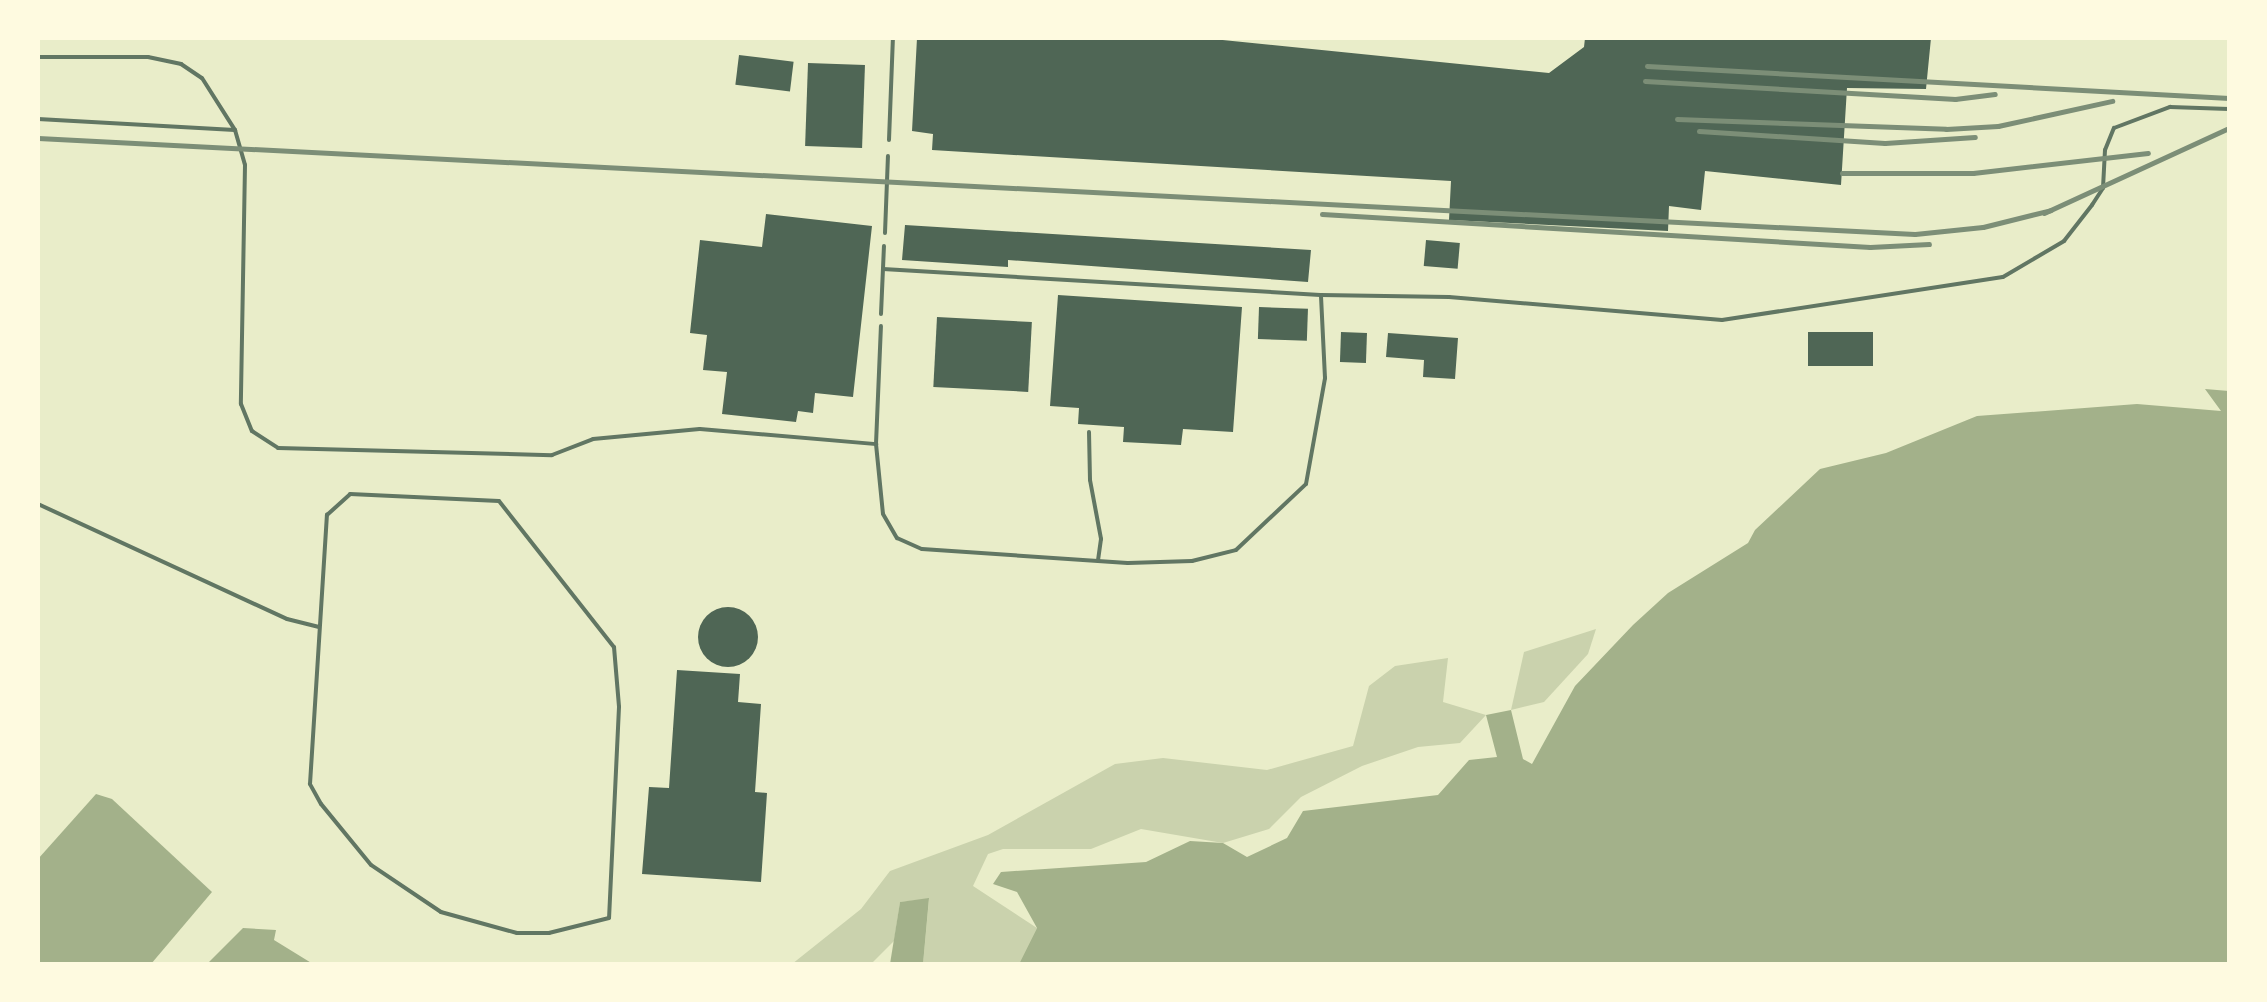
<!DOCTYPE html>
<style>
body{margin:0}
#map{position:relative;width:2267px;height:1002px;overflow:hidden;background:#e9edc9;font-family:"Golos Text",sans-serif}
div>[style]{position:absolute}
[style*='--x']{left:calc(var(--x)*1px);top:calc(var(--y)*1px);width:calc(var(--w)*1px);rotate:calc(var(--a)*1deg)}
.green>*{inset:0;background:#cad2ad}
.water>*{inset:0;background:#a3b18a}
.building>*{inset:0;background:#4f6655;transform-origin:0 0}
.round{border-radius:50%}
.service>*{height:4px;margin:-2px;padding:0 2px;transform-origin:2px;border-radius:2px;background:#617663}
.rail>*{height:5px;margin:-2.5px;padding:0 2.5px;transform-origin:2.5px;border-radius:2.5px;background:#7c8e77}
span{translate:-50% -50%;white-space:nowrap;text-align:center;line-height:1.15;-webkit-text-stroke:6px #fefae0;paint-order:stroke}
.frame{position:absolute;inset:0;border:40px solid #fefae0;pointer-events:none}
</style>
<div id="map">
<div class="green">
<i style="clip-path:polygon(1596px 629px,1588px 654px,1544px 702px,1511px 710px,1524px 652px)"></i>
<i style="clip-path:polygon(1448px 658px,1443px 702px,1486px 715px,1460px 743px,1418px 747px,1362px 766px,1301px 797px,1269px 829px,1223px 843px,1141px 829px,1091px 849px,1003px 849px,988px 854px,973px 886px,1037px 928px,1019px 964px,923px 964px,929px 899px,900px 902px,894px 941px,871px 964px,792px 964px,861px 909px,890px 871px,988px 835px,1115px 764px,1163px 758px,1267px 770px,1353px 746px,1369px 686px,1395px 666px)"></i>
</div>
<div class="water">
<i style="clip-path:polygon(2205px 389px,2229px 391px,2229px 964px,1019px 964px,1037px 928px,1017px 892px,993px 884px,1001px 872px,1146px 862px,1190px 841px,1223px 843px,1247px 857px,1287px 838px,1303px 811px,1438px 795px,1469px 760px,1497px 757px,1486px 715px,1511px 710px,1523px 759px,1532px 764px,1575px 686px,1633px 625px,1668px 593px,1748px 543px,1755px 530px,1820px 469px,1886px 453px,1977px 416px,2137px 404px,2221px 411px)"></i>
<i style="clip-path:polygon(96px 794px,112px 799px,212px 892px,151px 964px,38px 964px,38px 859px)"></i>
<i style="clip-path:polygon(929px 898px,923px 964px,890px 964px,900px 902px)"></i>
<i style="clip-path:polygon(243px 928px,276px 930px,274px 940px,313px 964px,207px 964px)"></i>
</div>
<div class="building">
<i style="clip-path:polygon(917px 38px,1203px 38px,1549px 73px,1584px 47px,1585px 38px,1931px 38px,1926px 89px,1847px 88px,1841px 185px,1705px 171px,1701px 210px,1669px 206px,1668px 231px,1449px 220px,1451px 181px,932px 150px,933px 134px,912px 131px)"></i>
<i style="left:739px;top:55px;width:55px;height:30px;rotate:7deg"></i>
<i style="left:808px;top:63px;width:57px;height:83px;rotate:2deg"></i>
<i style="clip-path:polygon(766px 214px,872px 226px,853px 397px,815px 393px,813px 413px,798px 411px,796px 422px,722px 414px,727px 372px,703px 370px,707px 335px,690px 333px,700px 240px,762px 247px)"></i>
<i style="clip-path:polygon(905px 225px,1311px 250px,1308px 282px,1008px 260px,1008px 267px,902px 260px)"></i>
<i style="left:1426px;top:240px;width:34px;height:26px;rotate:5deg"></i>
<i style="clip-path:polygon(1058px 295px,1242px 307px,1233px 432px,1183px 429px,1181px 445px,1123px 442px,1124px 427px,1078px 424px,1079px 408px,1050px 406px)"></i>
<i style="left:1259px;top:307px;width:49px;height:32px;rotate:2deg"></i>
<i style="left:937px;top:317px;width:95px;height:70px;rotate:3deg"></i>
<i style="left:1341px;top:332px;width:26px;height:30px;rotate:2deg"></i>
<i style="left:1808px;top:332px;width:65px;height:34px"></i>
<i style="clip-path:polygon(1388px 333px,1458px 338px,1455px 379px,1423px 377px,1424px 360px,1386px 357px)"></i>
<i class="round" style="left:698px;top:607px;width:60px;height:60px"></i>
<i style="clip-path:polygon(677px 670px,740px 674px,738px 702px,761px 704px,755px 792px,767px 793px,761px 882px,642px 874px,649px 787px,669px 788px)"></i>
</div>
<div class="service">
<i style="--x:38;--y:57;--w:110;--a:0"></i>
<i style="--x:148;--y:57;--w:34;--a:12"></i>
<i style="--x:181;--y:64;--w:25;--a:34"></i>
<i style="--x:202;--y:78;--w:62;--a:57.6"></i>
<i style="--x:38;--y:119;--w:197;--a:3.2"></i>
<i style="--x:235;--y:130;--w:36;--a:74"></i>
<i style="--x:245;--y:165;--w:239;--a:91"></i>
<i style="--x:241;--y:404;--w:29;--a:68"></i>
<i style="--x:252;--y:431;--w:31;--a:33"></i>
<i style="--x:278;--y:448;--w:274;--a:1.5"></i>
<i style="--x:552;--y:455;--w:44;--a:-21.3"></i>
<i style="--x:593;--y:439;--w:107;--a:-5.3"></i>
<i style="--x:700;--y:429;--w:177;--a:4.9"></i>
<i style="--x:876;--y:444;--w:118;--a:-87.6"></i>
<i style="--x:889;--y:140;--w:102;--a:-87.8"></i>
<i style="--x:885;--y:233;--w:77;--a:-87.8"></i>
<i style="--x:883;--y:269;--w:438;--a:3.4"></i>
<i style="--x:881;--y:314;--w:68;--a:-87.5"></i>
<i style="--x:1089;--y:432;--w:48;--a:88.8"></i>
<i style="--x:1090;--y:480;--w:60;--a:79.4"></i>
<i style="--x:1101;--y:539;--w:22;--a:98"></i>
<i style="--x:876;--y:444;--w:70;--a:84.3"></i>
<i style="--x:883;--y:514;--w:28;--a:60"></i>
<i style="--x:897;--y:538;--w:27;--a:24"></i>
<i style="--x:922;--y:549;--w:206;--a:3.9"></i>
<i style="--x:1128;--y:563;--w:64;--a:-1.8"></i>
<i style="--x:1192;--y:561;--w:45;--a:-14"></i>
<i style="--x:1236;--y:550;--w:96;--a:-43.3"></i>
<i style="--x:1306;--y:484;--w:108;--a:-79.8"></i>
<i style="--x:1325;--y:378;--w:83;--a:-92.8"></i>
<i style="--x:1321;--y:295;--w:128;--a:0.9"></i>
<i style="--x:1449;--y:297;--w:274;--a:4.8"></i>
<i style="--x:1722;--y:320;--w:284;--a:-8.7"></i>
<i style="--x:2003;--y:277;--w:71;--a:-30.5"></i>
<i style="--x:2064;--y:241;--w:46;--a:-52.1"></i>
<i style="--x:2092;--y:205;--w:20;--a:-57"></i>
<i style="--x:2103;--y:188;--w:38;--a:-87"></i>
<i style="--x:2105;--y:150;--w:24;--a:-68"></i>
<i style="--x:2114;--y:128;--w:60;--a:-20.6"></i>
<i style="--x:2170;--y:107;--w:59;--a:1.9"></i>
<i style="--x:350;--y:494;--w:149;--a:2.7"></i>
<i style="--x:499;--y:501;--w:186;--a:51.8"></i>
<i style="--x:614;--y:647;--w:60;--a:85.2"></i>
<i style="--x:619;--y:707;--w:211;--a:92.7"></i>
<i style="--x:609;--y:918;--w:62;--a:166"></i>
<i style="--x:549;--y:933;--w:32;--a:180"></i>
<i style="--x:517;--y:933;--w:79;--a:-164.6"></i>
<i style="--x:441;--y:912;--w:84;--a:-146.1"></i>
<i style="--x:371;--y:865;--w:79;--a:-129.3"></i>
<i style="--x:321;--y:804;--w:23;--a:-119"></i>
<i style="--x:310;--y:784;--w:270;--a:-86.4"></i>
<i style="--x:327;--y:515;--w:31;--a:-42"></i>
<i style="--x:38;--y:504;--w:274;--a:24.8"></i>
<i style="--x:287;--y:619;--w:33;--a:14"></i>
</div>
<div class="rail">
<i style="--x:1647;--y:66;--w:583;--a:3.15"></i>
<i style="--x:1645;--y:81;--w:311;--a:3.3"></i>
<i style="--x:1955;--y:99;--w:40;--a:-7.1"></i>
<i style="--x:1677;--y:119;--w:269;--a:2.1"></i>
<i style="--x:1946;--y:129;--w:52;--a:-3.3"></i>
<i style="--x:1998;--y:126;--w:117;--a:-12.4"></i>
<i style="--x:1699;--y:131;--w:186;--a:3.7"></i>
<i style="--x:1885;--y:143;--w:90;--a:-3.8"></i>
<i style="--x:38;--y:138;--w:1879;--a:2.93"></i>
<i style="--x:1915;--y:234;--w:68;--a:-5.9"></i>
<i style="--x:1983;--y:227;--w:70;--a:-14"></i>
<i style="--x:1842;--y:173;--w:131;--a:0"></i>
<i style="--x:1973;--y:173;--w:176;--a:-6.5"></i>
<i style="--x:2044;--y:213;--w:204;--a:-24.7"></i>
<i style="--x:1322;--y:214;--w:549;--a:3.45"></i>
<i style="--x:1870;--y:247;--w:59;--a:-2.9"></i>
</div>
<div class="frame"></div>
</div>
